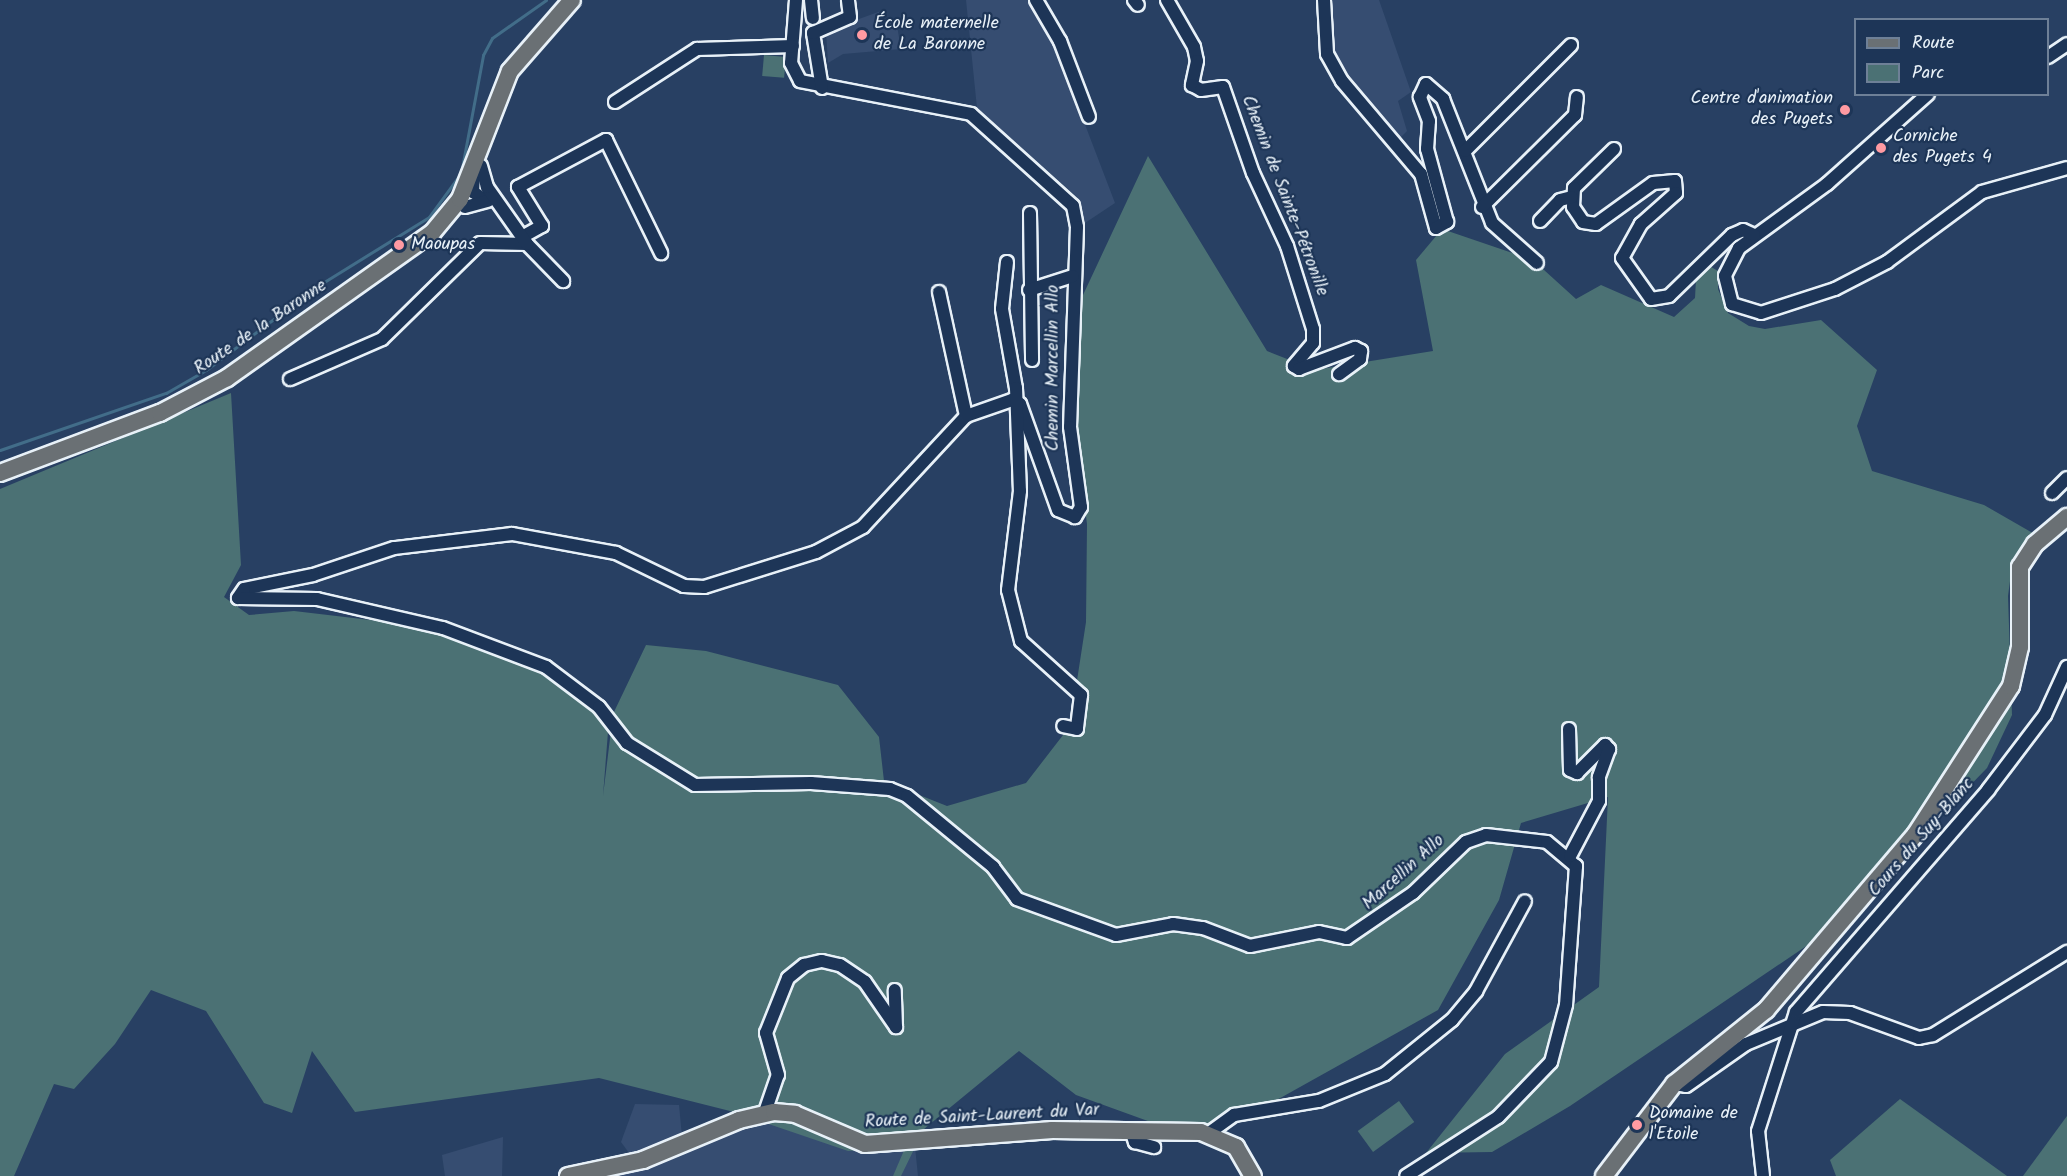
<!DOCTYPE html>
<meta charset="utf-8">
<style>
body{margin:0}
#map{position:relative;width:2067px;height:1176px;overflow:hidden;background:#284063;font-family:Kalam,sans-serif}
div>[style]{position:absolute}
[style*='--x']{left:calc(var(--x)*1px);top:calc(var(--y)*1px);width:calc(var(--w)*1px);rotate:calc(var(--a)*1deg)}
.built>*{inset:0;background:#364d71}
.green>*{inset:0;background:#4b7174;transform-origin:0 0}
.stream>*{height:3px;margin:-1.5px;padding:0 1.5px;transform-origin:1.5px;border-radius:1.5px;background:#426d89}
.roads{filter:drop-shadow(2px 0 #e8f1f8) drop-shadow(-2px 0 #e8f1f8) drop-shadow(0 2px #e8f1f8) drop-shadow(0 -2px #e8f1f8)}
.minor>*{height:12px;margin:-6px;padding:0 6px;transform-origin:6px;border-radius:6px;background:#1d3557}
.major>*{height:16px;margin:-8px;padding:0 8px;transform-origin:8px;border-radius:8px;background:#6a7074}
.dots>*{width:16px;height:16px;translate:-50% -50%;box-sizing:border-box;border:3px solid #1d3557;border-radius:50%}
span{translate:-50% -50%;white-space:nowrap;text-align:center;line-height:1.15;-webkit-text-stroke:4.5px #1d3557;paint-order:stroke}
.poi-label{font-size:18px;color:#e8f1f8}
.left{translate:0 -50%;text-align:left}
.right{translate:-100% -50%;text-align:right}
.street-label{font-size:18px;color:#e8f1f8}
.legend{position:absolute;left:1854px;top:18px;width:195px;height:78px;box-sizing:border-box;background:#1d3557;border:2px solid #6e8097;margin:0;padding:8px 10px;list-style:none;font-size:18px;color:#e8f1f8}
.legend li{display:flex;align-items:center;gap:12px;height:30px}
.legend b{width:30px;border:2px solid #6e8097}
</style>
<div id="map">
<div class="built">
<i style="clip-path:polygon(966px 0,1031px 0,1050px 33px,1115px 203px,1085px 223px,1077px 197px,977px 108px)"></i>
<i style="clip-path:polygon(1329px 0,1379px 0,1411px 92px,1398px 101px,1407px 131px,1400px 138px,1334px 57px)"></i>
<i style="clip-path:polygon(881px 11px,883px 21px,896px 20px,901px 49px,843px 54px,828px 63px,826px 31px)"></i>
<i style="clip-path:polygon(635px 1104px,679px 1105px,682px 1137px,632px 1157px,621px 1142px)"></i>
<i style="clip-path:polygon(765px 1118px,915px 1147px,918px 1176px,604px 1176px,668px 1160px)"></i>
<i style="clip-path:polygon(503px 1137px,502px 1176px,445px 1176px,442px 1155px)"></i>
</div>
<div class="green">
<i style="left:764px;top:55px;width:22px;height:21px;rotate:5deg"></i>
<i style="clip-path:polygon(1148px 156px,1267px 351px,1315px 370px,1433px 351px,1416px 260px,1442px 229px,1533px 260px,1576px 299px,1601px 285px,1674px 317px,1695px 298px,1696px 279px,1706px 264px,1718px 271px,1718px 289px,1728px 313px,1749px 326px,1765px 329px,1821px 320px,1877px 370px,1857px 426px,1872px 471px,1984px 505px,2036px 535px,2013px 559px,2008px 596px,2012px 715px,1987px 768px,1830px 930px,1570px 1106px,1492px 1152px,1426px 1153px,1505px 1054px,1599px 987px,1608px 797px,1521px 823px,1499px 900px,1438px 1010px,1203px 1141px,1076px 1095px,1019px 1051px,924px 1129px,901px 1176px,893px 1176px,905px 1148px,848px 1151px,730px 1111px,599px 1078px,355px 1112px,312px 1051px,292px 1113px,264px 1103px,206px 1011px,151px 990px,115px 1044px,74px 1089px,54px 1084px,14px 1176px,0 1176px,0 489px,231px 393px,241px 565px,224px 597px,249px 615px,294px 611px,413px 625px,537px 670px,609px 719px,603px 796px,613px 714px,646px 645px,706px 651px,838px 685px,879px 737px,884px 781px,947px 806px,1026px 783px,1070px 726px,1086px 622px,1087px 524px,1078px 453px,1076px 310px)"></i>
<i style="clip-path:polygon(1900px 1099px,2007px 1176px,1836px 1176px,1830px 1160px)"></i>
<i style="left:1399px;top:1101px;width:26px;height:51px;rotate:54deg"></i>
<i style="clip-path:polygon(2067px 1116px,2067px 1176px,2023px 1176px)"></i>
</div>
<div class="stream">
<i style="--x:0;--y:450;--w:176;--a:-19"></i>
<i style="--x:166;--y:393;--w:46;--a:-29.9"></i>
<i style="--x:206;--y:370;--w:138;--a:-37"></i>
<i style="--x:316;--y:287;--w:133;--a:-31.8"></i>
<i style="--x:429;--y:217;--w:54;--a:-54"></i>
<i style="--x:461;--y:173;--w:120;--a:-79.4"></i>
<i style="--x:483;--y:55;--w:19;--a:-62"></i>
<i style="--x:492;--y:38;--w:66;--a:-35.1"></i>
</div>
<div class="roads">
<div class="minor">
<i style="--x:796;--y:0;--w:63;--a:94.5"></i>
<i style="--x:791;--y:63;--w:20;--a:63"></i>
<i style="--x:800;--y:81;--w:174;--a:10.9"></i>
<i style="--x:971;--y:114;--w:137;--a:42"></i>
<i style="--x:1073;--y:206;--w:21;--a:79"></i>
<i style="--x:1077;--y:227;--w:200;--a:92"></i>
<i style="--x:1070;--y:427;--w:81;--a:82.2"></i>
<i style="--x:1081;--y:507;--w:12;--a:121"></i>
<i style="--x:1075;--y:517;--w:18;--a:-158"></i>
<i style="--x:1058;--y:510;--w:113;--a:-109.7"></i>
<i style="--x:1020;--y:404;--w:9;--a:-153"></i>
<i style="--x:1012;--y:400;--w:49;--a:160.8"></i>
<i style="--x:966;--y:416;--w:151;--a:132.9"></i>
<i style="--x:863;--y:527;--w:53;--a:152"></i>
<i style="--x:816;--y:552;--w:117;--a:162.6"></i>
<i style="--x:704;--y:587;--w:20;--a:-177"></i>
<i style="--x:684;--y:586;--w:76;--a:-154.1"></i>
<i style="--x:616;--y:553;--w:106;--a:-169.6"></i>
<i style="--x:512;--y:534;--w:119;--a:173.2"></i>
<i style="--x:394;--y:548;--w:85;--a:161.6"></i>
<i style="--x:313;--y:575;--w:70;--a:168.5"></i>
<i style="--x:244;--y:589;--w:11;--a:124"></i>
<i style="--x:238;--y:598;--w:79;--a:0.7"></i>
<i style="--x:317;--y:599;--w:129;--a:13"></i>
<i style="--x:443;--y:628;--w:110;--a:20.7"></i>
<i style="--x:546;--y:667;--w:66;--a:37"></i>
<i style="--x:599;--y:707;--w:46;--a:52.1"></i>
<i style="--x:627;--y:743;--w:80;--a:31.7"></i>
<i style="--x:695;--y:785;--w:116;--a:-1"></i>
<i style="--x:811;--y:783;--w:79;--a:4.3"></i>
<i style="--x:890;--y:789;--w:18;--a:22"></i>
<i style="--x:907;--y:796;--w:112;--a:39.5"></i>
<i style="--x:993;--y:867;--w:40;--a:53"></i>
<i style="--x:1017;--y:899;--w:105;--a:20"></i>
<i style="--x:1116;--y:935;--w:58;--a:-10.9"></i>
<i style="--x:1173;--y:924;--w:30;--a:8"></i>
<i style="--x:1203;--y:928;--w:50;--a:21"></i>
<i style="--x:1250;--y:946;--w:70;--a:-11.5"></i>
<i style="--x:1319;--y:932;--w:29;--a:12"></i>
<i style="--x:1347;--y:938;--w:80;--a:-34.3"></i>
<i style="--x:1413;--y:893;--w:74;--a:-43.9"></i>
<i style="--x:1466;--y:842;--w:21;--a:-19"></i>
<i style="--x:1486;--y:835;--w:61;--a:6.5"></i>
<i style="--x:1547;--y:842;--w:38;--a:40"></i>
<i style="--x:1576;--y:866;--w:139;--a:94.1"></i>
<i style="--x:1566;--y:1005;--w:59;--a:104.7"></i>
<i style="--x:1551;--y:1062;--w:76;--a:133.9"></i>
<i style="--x:1498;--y:1117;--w:109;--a:147.3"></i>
<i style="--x:811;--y:0;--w:18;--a:84"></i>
<i style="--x:1036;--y:0;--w:48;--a:59.7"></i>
<i style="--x:1060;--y:41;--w:81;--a:69.1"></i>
<i style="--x:1134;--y:0;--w:6;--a:51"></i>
<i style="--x:1167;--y:0;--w:54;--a:60.1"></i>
<i style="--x:1194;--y:47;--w:14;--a:78"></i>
<i style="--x:1197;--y:61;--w:25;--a:102"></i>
<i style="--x:1192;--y:85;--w:10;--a:29"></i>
<i style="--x:1201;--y:90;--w:22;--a:-8"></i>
<i style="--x:1223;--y:87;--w:91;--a:70.8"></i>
<i style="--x:1253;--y:173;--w:81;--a:65"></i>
<i style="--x:1287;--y:246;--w:87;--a:72.6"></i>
<i style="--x:1313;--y:329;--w:14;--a:90"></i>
<i style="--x:1313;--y:343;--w:30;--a:130"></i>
<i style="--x:1294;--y:366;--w:6;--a:31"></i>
<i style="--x:1299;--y:369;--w:60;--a:-20.6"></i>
<i style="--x:1355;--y:348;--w:7;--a:27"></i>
<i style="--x:1361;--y:351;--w:8;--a:97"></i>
<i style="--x:1360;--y:359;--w:26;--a:144"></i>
<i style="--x:1324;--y:0;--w:54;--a:86.8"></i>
<i style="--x:1327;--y:54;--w:31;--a:61"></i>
<i style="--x:1342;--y:81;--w:122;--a:49.7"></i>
<i style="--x:1421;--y:174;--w:56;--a:74.5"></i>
<i style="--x:1436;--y:228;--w:13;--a:-29"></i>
<i style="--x:1447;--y:222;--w:76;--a:-105.3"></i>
<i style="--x:1427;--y:149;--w:28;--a:-86"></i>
<i style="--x:1429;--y:121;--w:26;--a:-111"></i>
<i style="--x:1420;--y:97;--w:14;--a:-65"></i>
<i style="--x:1426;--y:84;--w:23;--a:41"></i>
<i style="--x:1443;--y:99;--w:133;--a:68.4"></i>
<i style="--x:1492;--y:223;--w:60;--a:41.6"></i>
<i style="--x:2048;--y:57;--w:23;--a:-34"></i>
<i style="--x:822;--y:88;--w:56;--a:-99.3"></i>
<i style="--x:813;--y:33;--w:40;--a:-23.4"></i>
<i style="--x:850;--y:17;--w:17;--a:-97"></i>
<i style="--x:1928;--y:94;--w:135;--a:138.3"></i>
<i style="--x:1827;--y:184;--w:109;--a:144"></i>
<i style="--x:1739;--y:248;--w:31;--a:117"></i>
<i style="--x:1725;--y:276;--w:29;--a:76"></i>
<i style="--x:1732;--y:304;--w:30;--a:17"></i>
<i style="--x:1761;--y:313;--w:78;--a:-18"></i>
<i style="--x:1835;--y:289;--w:59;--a:-27.4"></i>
<i style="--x:1887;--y:262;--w:118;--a:-36.4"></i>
<i style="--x:1982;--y:192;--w:88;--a:-15.8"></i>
<i style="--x:615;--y:102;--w:98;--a:-32.9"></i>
<i style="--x:697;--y:49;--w:96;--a:-1.8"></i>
<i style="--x:1614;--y:149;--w:56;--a:135.7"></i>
<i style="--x:1574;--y:188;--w:19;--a:93"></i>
<i style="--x:1573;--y:207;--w:18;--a:56"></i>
<i style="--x:1583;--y:222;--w:13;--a:9"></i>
<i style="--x:1596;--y:224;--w:70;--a:-35.7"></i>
<i style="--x:1653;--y:183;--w:22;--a:-5"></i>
<i style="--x:1675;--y:181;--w:12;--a:85"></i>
<i style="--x:1676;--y:193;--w:47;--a:138.5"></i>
<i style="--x:1641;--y:224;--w:39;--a:119"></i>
<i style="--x:1622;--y:258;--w:50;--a:54.7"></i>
<i style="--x:1651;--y:299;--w:18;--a:-9"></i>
<i style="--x:1669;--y:296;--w:88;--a:-44.1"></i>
<i style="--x:1732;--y:235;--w:12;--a:-24"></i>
<i style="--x:1743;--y:230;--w:12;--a:24"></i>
<i style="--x:1465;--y:151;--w:150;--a:-45"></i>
<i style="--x:474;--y:174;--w:18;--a:93"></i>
<i style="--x:473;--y:192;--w:14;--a:34"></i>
<i style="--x:465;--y:207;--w:24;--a:-15"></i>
<i style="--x:1482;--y:207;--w:131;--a:-44.7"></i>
<i style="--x:1575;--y:115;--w:18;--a:-84"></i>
<i style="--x:1030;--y:213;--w:147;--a:89.2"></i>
<i style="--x:1540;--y:221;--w:29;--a:-46"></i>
<i style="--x:1560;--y:200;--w:12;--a:-14"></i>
<i style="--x:522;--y:237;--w:23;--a:-29"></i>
<i style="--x:542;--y:226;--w:46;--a:-121.6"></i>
<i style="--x:518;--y:187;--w:100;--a:-28.1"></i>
<i style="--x:606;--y:140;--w:126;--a:64"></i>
<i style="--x:527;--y:244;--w:52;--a:45.8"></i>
<i style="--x:1007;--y:262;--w:47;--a:96.1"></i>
<i style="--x:1002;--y:309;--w:80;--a:80"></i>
<i style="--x:1016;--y:388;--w:103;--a:87.8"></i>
<i style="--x:1020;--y:491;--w:100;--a:96.9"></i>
<i style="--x:1008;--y:590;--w:53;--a:75.7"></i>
<i style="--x:1021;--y:641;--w:81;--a:42"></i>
<i style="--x:1081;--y:695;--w:34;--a:97"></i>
<i style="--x:1077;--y:729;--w:14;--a:-168"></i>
<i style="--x:1029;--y:290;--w:46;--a:-17.7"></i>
<i style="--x:939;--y:292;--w:127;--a:77.7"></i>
<i style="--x:290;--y:379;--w:100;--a:-23.5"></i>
<i style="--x:382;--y:339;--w:137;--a:-44.4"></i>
<i style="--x:480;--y:243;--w:47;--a:1.2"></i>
<i style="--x:527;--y:244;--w:70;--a:-125.1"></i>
<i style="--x:487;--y:187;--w:22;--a:-106"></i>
<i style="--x:2052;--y:493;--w:21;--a:-45"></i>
<i style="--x:1569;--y:729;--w:41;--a:88.6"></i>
<i style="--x:1570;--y:770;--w:8;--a:23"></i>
<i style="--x:1577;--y:773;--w:40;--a:-45"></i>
<i style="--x:1605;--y:745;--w:6;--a:45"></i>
<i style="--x:1609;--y:749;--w:30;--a:110"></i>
<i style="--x:1599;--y:777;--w:24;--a:90"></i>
<i style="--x:1599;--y:801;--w:62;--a:117.8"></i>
<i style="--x:1674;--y:1084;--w:12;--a:9"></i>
<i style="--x:1686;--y:1086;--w:73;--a:-35"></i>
<i style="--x:1746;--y:1044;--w:83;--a:-22.6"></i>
<i style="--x:1823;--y:1012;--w:27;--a:2"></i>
<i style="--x:1850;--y:1013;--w:73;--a:19.9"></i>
<i style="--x:1919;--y:1038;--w:14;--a:-12"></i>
<i style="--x:1933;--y:1035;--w:158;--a:-31.8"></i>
<i style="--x:765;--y:1112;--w:39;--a:-71"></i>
<i style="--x:778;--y:1075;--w:44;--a:-105.9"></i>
<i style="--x:766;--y:1033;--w:59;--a:-68.2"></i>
<i style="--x:788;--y:978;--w:21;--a:-39"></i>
<i style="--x:804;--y:965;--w:18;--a:-13"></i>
<i style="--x:822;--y:961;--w:18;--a:13"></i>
<i style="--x:840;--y:965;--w:30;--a:34"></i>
<i style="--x:865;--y:982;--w:55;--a:55.4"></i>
<i style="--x:896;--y:1027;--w:37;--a:-92"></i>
<i style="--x:1131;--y:1130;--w:13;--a:72"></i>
<i style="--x:1135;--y:1142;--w:20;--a:15"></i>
<i style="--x:1209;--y:1133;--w:31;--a:-36"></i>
<i style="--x:1234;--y:1115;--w:86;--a:-9.4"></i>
<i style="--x:1319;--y:1101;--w:71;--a:-22.2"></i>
<i style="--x:1385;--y:1074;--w:86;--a:-38.9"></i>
<i style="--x:1452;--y:1020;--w:38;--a:-50"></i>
<i style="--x:1476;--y:991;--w:102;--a:-61.4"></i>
<i style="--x:1763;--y:1176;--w:45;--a:-96.3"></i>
<i style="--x:1758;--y:1131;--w:125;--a:-72.3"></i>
<i style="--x:1796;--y:1012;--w:294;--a:-49.1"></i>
<i style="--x:1988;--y:790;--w:94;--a:-52.8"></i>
<i style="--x:2045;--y:715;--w:53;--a:-65.4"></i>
</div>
<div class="major">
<i style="--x:0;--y:473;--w:171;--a:-20.6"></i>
<i style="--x:160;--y:413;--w:76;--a:-27.6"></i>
<i style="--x:227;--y:378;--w:251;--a:-35.3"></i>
<i style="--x:432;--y:233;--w:44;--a:-50.5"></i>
<i style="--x:460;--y:199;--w:137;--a:-68.7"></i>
<i style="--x:510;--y:71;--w:94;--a:-48.9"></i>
<i style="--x:568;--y:1176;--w:77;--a:-12"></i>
<i style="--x:643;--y:1160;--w:104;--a:-22.6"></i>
<i style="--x:739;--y:1120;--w:36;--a:-13"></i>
<i style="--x:774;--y:1112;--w:21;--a:5"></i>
<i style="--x:795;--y:1114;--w:76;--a:23.2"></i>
<i style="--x:865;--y:1144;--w:188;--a:-4.3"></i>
<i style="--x:1052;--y:1130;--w:149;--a:0.8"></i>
<i style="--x:1201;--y:1132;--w:38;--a:23"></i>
<i style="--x:1236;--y:1147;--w:34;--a:60"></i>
<i style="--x:1604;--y:1176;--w:116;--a:-52.7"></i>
<i style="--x:1674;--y:1084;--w:118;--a:-38.8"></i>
<i style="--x:1766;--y:1010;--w:230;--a:-49.6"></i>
<i style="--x:1915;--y:835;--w:177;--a:-57.2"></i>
<i style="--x:2011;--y:686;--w:40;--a:-77"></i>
<i style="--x:2020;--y:647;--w:80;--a:-90"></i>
<i style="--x:2020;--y:567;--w:27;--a:-57"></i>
<i style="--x:2035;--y:544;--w:42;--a:-40.2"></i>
</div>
</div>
<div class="dots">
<i style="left:862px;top:35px;background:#ff9aa2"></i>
<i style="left:1845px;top:110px;background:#ff9aa2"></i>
<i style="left:1881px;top:148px;background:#ff9aa2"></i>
<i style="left:399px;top:245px;background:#ff9aa2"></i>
<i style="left:1637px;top:1125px;background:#ff9aa2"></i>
</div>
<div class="poi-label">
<span class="left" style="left:874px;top:35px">École maternelle<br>de La Baronne</span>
<span class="right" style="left:1833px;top:110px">Centre d'animation<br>des Pugets</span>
<span class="left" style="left:1893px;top:148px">Corniche<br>des Pugets 4</span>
<span class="left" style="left:411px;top:245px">Maoupas</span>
<span class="left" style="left:1649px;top:1125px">Domaine de<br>l'Etoile</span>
</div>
<div class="street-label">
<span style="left:1284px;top:196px;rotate:69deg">Chemin de Sainte-Pétronille</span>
<span style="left:261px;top:328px;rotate:-34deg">Route de la Baronne</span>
<span style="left:1054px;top:368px;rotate:-90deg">Chemin Marcellin Allo</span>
<span style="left:1922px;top:838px;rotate:-49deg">Cours du Suy-Blanc</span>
<span style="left:1404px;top:873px;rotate:-42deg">Marcellin Allo</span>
<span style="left:982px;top:1117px;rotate:-3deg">Route de Saint-Laurent du Var</span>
</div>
<ul class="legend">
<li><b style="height:8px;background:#6a7074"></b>Route</li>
<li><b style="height:16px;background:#4b7174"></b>Parc</li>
</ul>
</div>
